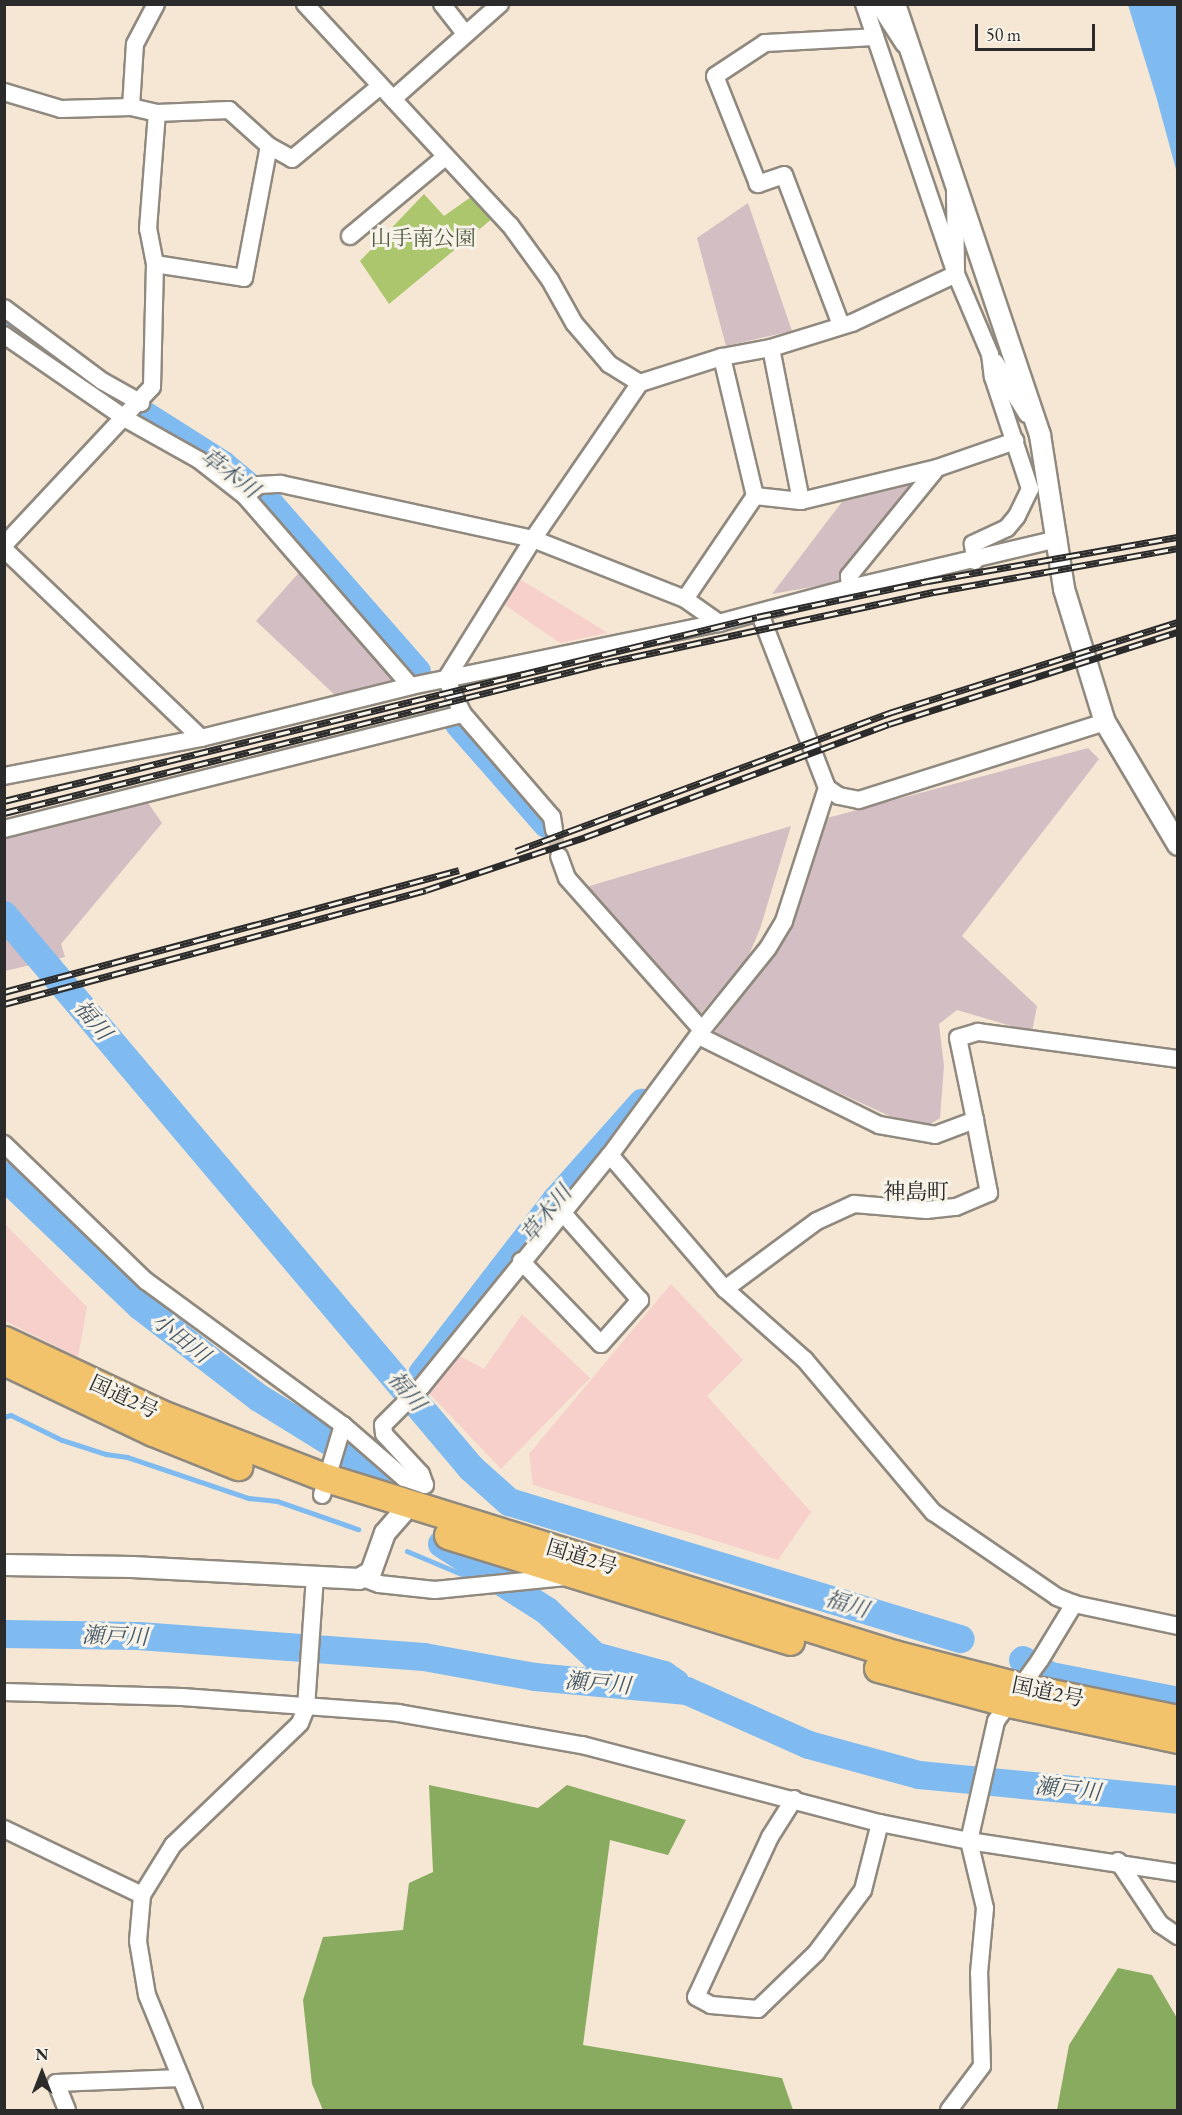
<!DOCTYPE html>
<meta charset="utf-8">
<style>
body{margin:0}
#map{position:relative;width:1182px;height:2115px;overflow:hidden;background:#f5e7d3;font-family:"EB Garamond","Noto Serif JP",serif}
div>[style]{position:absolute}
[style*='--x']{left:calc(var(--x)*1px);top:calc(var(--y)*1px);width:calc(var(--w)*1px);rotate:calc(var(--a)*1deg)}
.built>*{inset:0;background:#f7d0cc}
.industrial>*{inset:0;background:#d2bec3}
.green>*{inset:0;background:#abc66c}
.forest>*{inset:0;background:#88ab60}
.water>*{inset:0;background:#7fbaf1}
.stream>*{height:4.5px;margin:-2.25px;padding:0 2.25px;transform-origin:2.25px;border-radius:2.25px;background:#7fbaf1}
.river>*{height:28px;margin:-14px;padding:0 14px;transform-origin:14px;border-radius:14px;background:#7fbaf1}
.minor-tunnel>*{height:16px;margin-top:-8px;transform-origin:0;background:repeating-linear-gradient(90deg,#cdc1b1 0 16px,transparent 0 24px)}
.roads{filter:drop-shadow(2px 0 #90897f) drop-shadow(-2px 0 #90897f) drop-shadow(0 2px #90897f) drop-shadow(0 -2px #90897f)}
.minor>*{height:16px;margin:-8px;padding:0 8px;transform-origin:8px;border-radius:8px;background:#fff}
.tertiary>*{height:20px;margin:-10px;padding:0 10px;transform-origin:10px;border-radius:10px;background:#fff}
.trunk>*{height:27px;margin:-13.5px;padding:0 13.5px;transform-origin:13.5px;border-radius:13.5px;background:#f2c36a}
.rail>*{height:7px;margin-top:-3.5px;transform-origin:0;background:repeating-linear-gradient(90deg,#f7f3e8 0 14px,#2b2b2b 0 28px);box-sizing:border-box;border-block:2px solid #2b2b2b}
span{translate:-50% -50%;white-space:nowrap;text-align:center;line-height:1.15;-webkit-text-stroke:6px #f7f3e8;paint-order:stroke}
.park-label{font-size:21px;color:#515a3e}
.street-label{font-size:21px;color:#2b2b2b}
.water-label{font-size:22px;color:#445666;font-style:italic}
.neighbourhood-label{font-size:22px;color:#2b2b2b}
.frame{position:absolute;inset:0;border:6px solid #2b2b2b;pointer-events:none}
.north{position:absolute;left:12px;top:2043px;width:60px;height:60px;-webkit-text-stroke:4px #f7f3e8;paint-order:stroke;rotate:0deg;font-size:16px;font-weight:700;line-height:24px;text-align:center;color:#2b2b2b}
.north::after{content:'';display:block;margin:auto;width:21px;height:27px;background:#2b2b2b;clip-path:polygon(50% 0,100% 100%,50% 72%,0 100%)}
.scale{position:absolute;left:975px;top:24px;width:120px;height:27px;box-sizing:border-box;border:3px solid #2b2b2b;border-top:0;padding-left:8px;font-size:18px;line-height:21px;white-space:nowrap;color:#2b2b2b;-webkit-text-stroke:4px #f7f3e8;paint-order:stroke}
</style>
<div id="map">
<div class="built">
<i style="clip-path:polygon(518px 578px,608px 633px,560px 643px,502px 603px)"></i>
<i style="clip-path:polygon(5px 1224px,87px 1307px,78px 1357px,5px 1321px)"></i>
<i style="clip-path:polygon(671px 1284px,743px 1360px,707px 1396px,811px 1512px,778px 1560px,533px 1485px,529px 1454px)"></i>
<i style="clip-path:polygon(522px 1314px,590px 1378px,501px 1469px,426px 1390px,454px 1353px,484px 1369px)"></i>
</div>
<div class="industrial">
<i style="clip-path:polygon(748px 203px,792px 331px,726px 346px,697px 238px)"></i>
<i style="clip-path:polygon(923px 475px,840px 582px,772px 594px,851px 490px)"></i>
<i style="clip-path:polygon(303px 568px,393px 672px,390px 684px,336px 696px,256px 621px)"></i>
<i style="clip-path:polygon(1088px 748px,1099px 759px,962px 936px,1037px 1006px,1032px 1032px,957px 1010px,939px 1024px,944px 1066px,940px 1118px,929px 1125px,907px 1124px,713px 1035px,783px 937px,816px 821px)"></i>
<i style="clip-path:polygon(144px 797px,162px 823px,61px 944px,65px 957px,5px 971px,4px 839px)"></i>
<i style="clip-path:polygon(791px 826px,760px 929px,748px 957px,692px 1024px,573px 891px)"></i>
</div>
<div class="green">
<i style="clip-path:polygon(424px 194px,444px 216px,471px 197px,493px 218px,389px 304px,360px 261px)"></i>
</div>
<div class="forest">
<i style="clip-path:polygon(429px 1785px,538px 1808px,567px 1785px,686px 1820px,668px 1855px,610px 1840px,583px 2045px,782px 2078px,793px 2110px,323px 2110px,312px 2084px,303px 2000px,323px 1937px,403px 1930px,409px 1883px,433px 1872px)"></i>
<i style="clip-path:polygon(1118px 1968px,1152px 1975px,1177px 2018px,1177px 2110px,1057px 2110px,1069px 2045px)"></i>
</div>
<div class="water">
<i style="clip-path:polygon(1128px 5px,1177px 5px,1177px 173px,1156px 96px)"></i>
</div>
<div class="stream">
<i style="--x:4;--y:1417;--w:7;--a:-16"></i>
<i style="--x:11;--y:1415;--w:57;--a:26.1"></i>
<i style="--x:62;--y:1440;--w:46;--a:17.7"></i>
<i style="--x:106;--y:1454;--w:21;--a:8"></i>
<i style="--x:127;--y:1457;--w:129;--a:18.6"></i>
<i style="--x:249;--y:1498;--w:28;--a:6"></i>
<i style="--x:277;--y:1501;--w:86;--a:19.1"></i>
<i style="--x:407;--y:1551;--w:75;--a:22.8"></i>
<i style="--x:501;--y:1590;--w:38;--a:22"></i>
</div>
<div class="river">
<i style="--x:4;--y:318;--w:59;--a:38.8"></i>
<i style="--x:50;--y:355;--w:205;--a:32.4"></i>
<i style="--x:223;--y:465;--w:61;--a:39.7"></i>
<i style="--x:270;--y:504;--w:223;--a:48.8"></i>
<i style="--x:459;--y:724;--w:133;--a:48.7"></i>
<i style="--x:4;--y:915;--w:724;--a:49.82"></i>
<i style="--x:471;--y:1468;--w:51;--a:41.8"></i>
<i style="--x:509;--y:1502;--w:472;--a:16.9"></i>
<i style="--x:4;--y:1176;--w:188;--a:43.7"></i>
<i style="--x:140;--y:1306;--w:150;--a:37.7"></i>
<i style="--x:259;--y:1398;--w:141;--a:31.7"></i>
<i style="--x:422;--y:1374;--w:220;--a:-52.4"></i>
<i style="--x:556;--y:1200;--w:130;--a:-48.4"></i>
<i style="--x:442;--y:1544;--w:125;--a:32.5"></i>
<i style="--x:547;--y:1611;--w:66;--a:43.2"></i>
<i style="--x:595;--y:1656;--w:72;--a:15.4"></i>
<i style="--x:664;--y:1675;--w:14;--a:34"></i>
<i style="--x:4;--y:1634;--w:135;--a:0.8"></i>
<i style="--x:139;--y:1636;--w:286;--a:4.2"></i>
<i style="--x:424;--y:1657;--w:113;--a:10.2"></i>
<i style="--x:535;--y:1677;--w:153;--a:5.3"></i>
<i style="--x:687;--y:1691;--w:133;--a:23.9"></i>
<i style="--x:809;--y:1745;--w:114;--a:15.3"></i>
<i style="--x:919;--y:1775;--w:260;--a:5.5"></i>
<i style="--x:1023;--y:1660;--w:32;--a:30"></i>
<i style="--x:1051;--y:1676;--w:129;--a:11.1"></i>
</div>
<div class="minor-tunnel">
<i style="--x:554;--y:830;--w:26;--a:79"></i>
</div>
<div class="roads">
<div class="minor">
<i style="--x:305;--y:4;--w:301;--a:47.2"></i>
<i style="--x:510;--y:225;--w:68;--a:54"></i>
<i style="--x:550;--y:280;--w:49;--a:60.8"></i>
<i style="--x:574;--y:323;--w:54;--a:49.5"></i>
<i style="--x:609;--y:364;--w:36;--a:32"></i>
<i style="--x:640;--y:383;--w:86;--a:-17.6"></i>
<i style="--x:722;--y:357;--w:50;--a:-10.4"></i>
<i style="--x:771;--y:348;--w:85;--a:-17.2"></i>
<i style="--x:852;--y:323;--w:115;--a:-25.2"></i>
<i style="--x:956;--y:274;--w:82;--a:-90.7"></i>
<i style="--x:442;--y:4;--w:37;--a:52"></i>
<i style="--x:864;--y:4;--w:285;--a:71.2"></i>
<i style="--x:956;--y:274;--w:87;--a:67"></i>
<i style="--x:990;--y:354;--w:23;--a:83"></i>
<i style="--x:993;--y:377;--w:118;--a:71.7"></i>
<i style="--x:1030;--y:489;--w:30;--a:116"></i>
<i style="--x:1017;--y:516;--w:16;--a:130"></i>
<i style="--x:1007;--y:528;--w:38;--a:155"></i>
<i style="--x:973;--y:544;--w:17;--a:83"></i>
<i style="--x:878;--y:4;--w:48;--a:57"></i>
<i style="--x:4;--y:92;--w:59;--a:16.6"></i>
<i style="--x:61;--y:109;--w:70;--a:-1.6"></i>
<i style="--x:131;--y:107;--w:27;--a:13"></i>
<i style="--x:157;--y:113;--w:72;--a:-2.4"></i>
<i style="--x:229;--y:110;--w:54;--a:42"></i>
<i style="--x:269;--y:146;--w:26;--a:29"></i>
<i style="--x:292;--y:159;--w:113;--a:-39.6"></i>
<i style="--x:393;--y:99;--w:143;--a:-41.6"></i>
<i style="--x:131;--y:107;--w:63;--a:-86.4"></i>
<i style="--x:135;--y:44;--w:45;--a:-62.3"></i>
<i style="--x:350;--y:236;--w:124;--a:-39.7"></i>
<i style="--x:155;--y:264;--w:90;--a:8.9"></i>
<i style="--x:244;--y:278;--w:134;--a:-79.3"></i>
<i style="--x:4;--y:308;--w:122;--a:36.7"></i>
<i style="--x:102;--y:381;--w:45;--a:29.4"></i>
<i style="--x:841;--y:325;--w:160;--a:-110.8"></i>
<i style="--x:784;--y:175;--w:28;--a:161"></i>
<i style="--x:758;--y:184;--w:116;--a:-111.7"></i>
<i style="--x:715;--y:76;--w:60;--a:-33.4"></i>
<i style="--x:765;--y:43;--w:110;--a:-3.1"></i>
<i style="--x:4;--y:335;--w:148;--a:34.5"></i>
<i style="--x:126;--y:419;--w:84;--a:29.3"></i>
<i style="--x:199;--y:460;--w:58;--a:38"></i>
<i style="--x:245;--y:496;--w:252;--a:48.9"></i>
<i style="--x:771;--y:348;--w:156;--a:78.9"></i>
<i style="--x:995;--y:362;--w:61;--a:58.4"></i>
<i style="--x:245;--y:496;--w:18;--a:-38"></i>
<i style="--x:259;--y:485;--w:22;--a:-3"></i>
<i style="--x:281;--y:484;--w:258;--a:12.3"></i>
<i style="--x:533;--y:539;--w:163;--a:21.5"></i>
<i style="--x:685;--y:599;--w:42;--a:35.2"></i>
<i style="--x:755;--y:496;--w:46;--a:6.2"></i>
<i style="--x:801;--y:501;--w:140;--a:-13.6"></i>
<i style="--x:937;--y:468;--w:83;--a:-19.1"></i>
<i style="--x:4;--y:545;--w:216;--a:-46.9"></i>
<i style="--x:152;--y:387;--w:123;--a:-88.6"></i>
<i style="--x:155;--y:264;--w:36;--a:-101"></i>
<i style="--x:148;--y:229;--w:116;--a:-85.6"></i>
<i style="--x:4;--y:549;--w:273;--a:43.8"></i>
<i style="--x:850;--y:588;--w:12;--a:-95"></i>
<i style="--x:849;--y:576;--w:139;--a:-50.8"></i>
<i style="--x:685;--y:599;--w:125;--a:-55.8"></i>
<i style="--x:755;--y:496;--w:143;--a:-103.4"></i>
<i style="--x:760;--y:614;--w:186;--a:68.9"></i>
<i style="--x:827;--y:788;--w:14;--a:34"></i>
<i style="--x:839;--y:796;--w:20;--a:11"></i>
<i style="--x:859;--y:800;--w:258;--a:-17.6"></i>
<i style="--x:463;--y:714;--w:136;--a:49.2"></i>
<i style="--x:552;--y:817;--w:13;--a:81"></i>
<i style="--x:4;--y:776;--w:201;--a:-10.9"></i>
<i style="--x:201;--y:738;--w:216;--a:-13.9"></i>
<i style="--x:411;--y:686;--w:314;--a:-11.6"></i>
<i style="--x:719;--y:623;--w:136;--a:-15"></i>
<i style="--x:850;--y:588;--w:214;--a:-13.3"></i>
<i style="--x:4;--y:829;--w:473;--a:-14.1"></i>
<i style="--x:463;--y:714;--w:39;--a:-116"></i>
<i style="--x:446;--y:679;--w:165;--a:-58.1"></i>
<i style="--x:533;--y:539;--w:189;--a:-55.6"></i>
<i style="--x:702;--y:1030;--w:105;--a:-51.2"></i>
<i style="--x:768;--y:948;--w:31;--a:-59"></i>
<i style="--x:784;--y:921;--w:140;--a:-72.1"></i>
<i style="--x:699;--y:1036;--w:201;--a:26.3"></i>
<i style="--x:879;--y:1125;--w:57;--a:10.1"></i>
<i style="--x:935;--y:1135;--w:43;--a:-20.6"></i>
<i style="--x:975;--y:1120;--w:84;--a:-101.7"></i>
<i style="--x:958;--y:1038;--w:21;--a:-17"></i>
<i style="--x:978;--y:1032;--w:202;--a:7.7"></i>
<i style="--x:4;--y:1144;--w:197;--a:44"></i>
<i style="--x:146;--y:1281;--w:244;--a:36.2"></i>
<i style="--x:343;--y:1425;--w:73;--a:106.7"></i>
<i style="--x:610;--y:1155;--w:177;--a:49.4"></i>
<i style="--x:725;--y:1289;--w:107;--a:41.6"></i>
<i style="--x:805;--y:1360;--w:199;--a:49.9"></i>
<i style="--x:933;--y:1512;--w:150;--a:34.4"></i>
<i style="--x:1057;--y:1597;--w:18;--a:22"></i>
<i style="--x:521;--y:1261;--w:115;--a:46.1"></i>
<i style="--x:601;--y:1344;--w:59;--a:-48.4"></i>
<i style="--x:640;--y:1300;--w:118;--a:-131.6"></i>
<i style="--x:725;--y:1289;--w:114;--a:-36.5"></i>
<i style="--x:817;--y:1221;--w:41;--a:-24.7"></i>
<i style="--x:854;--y:1204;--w:72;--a:4.8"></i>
<i style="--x:926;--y:1210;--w:30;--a:-6"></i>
<i style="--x:956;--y:1207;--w:36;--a:-23"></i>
<i style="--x:989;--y:1193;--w:74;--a:-100.9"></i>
<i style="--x:343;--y:1425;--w:81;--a:41"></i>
<i style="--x:404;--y:1478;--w:22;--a:18"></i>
<i style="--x:425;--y:1485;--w:12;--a:-110"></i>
<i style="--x:421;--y:1474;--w:54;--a:-132.8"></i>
<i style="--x:384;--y:1434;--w:9;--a:-96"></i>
<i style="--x:383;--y:1425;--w:55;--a:-45"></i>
<i style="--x:422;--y:1386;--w:298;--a:-50.9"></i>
<i style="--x:610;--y:1155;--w:155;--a:-53.6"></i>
<i style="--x:702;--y:1030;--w:203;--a:-131.6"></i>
<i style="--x:567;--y:878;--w:23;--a:-110"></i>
<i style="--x:363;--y:1578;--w:17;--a:21"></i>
<i style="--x:379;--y:1584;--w:56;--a:6.1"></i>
<i style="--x:435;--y:1590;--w:131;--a:-5.7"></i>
<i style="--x:4;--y:1692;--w:178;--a:1.6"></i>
<i style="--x:182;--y:1697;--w:217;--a:4.2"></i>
<i style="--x:398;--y:1713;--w:187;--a:9.9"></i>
<i style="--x:582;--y:1745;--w:308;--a:14.7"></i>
<i style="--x:880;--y:1823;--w:91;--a:11.4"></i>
<i style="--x:969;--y:1841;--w:211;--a:8.7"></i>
<i style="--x:794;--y:1799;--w:45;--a:122.3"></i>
<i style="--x:770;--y:1837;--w:176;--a:114.8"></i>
<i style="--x:696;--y:1997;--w:17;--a:28"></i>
<i style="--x:711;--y:2005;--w:47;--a:4.9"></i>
<i style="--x:758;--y:2009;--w:81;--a:-44"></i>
<i style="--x:816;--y:1953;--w:79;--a:-53.3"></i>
<i style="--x:863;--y:1890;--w:69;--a:-75.8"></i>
<i style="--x:4;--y:1829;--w:153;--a:25.6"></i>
<i style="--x:1118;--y:1861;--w:76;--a:56.3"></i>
<i style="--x:1160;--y:1924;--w:22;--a:34"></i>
<i style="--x:67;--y:2110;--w:29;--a:-112"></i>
<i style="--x:56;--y:2083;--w:125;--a:-2.3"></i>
<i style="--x:194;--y:2110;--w:124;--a:-112.2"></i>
<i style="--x:147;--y:1995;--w:55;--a:-99.5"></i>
<i style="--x:138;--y:1941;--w:46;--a:-85"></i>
<i style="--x:142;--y:1895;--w:59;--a:-58.2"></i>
<i style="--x:173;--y:1845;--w:176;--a:-43.8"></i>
<i style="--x:300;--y:1723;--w:16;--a:-68"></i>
<i style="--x:306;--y:1708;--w:132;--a:-86.1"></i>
<i style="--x:949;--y:2110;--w:55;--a:-53.1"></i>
<i style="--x:982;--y:2066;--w:93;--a:-91.8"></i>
<i style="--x:979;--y:1973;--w:65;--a:-84.7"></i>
<i style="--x:985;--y:1908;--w:69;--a:-103.4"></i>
<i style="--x:969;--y:1841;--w:123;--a:-77.3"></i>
<i style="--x:996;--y:1721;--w:75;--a:-54.2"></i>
<i style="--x:1040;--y:1660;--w:66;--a:-58.7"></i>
<i style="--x:1074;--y:1604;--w:106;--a:11.9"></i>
</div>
<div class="tertiary">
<i style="--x:895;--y:4;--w:455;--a:71.4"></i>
<i style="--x:1040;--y:435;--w:156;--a:81.1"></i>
<i style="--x:1064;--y:589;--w:139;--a:72.9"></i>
<i style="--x:1105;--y:722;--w:143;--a:59.3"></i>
<i style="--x:4;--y:1565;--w:128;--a:0.9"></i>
<i style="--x:132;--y:1567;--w:227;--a:3"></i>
<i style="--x:359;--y:1579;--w:14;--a:-30"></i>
<i style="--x:371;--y:1572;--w:41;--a:-70.3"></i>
<i style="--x:385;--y:1533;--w:38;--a:-49"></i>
</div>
<div class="trunk">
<i style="--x:4;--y:1340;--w:171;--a:25.2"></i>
<i style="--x:159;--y:1413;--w:180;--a:21.2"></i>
<i style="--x:327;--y:1478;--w:594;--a:17.24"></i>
<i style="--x:894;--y:1654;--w:132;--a:14.5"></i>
<i style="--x:1022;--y:1687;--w:159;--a:11.6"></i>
<i style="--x:4;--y:1361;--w:165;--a:25.5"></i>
<i style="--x:153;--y:1432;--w:92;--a:21.8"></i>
<i style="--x:448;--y:1535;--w:358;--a:17.2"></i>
<i style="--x:878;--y:1668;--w:136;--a:15"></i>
<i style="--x:1009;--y:1703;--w:173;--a:12"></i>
</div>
</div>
<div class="rail">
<i style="--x:4;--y:801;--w:775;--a:-13.73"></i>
<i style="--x:757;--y:617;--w:175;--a:-11.9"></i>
<i style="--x:928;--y:581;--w:254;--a:-10"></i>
<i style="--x:4;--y:813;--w:619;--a:-14.01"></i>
<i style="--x:605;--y:663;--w:337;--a:-12.2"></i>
<i style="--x:934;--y:592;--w:248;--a:-10.2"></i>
<i style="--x:516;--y:851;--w:398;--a:-20.3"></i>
<i style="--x:889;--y:713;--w:303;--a:-17.5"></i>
<i style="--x:4;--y:992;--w:471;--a:-15"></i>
<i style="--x:4;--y:1004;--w:437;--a:-15.1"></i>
<i style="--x:426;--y:890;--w:168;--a:-18.4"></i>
<i style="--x:585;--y:837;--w:324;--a:-20.4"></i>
<i style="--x:889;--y:724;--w:303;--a:-17.7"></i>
</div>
<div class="park-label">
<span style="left:423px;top:238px">山手南公園</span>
</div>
<div class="street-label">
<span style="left:124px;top:1397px;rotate:25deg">国道2号</span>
<span style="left:582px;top:1557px;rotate:17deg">国道2号</span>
<span style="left:1048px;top:1692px;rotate:12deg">国道2号</span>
</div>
<div class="water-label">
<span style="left:230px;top:473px;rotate:37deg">草木川</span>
<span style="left:93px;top:1020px;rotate:50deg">福川</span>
<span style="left:546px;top:1214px;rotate:-51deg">草木川</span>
<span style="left:181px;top:1338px;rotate:38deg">小田川</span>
<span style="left:407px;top:1391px;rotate:50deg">福川</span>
<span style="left:847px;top:1604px;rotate:17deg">福川</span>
<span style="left:115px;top:1636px;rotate:2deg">瀬戸川</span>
<span style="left:598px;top:1683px;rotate:5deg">瀬戸川</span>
<span style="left:1068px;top:1789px;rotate:6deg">瀬戸川</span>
</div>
<div class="neighbourhood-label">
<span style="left:916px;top:1192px">神島町</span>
</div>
<div class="frame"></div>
<div class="north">N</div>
<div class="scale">50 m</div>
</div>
